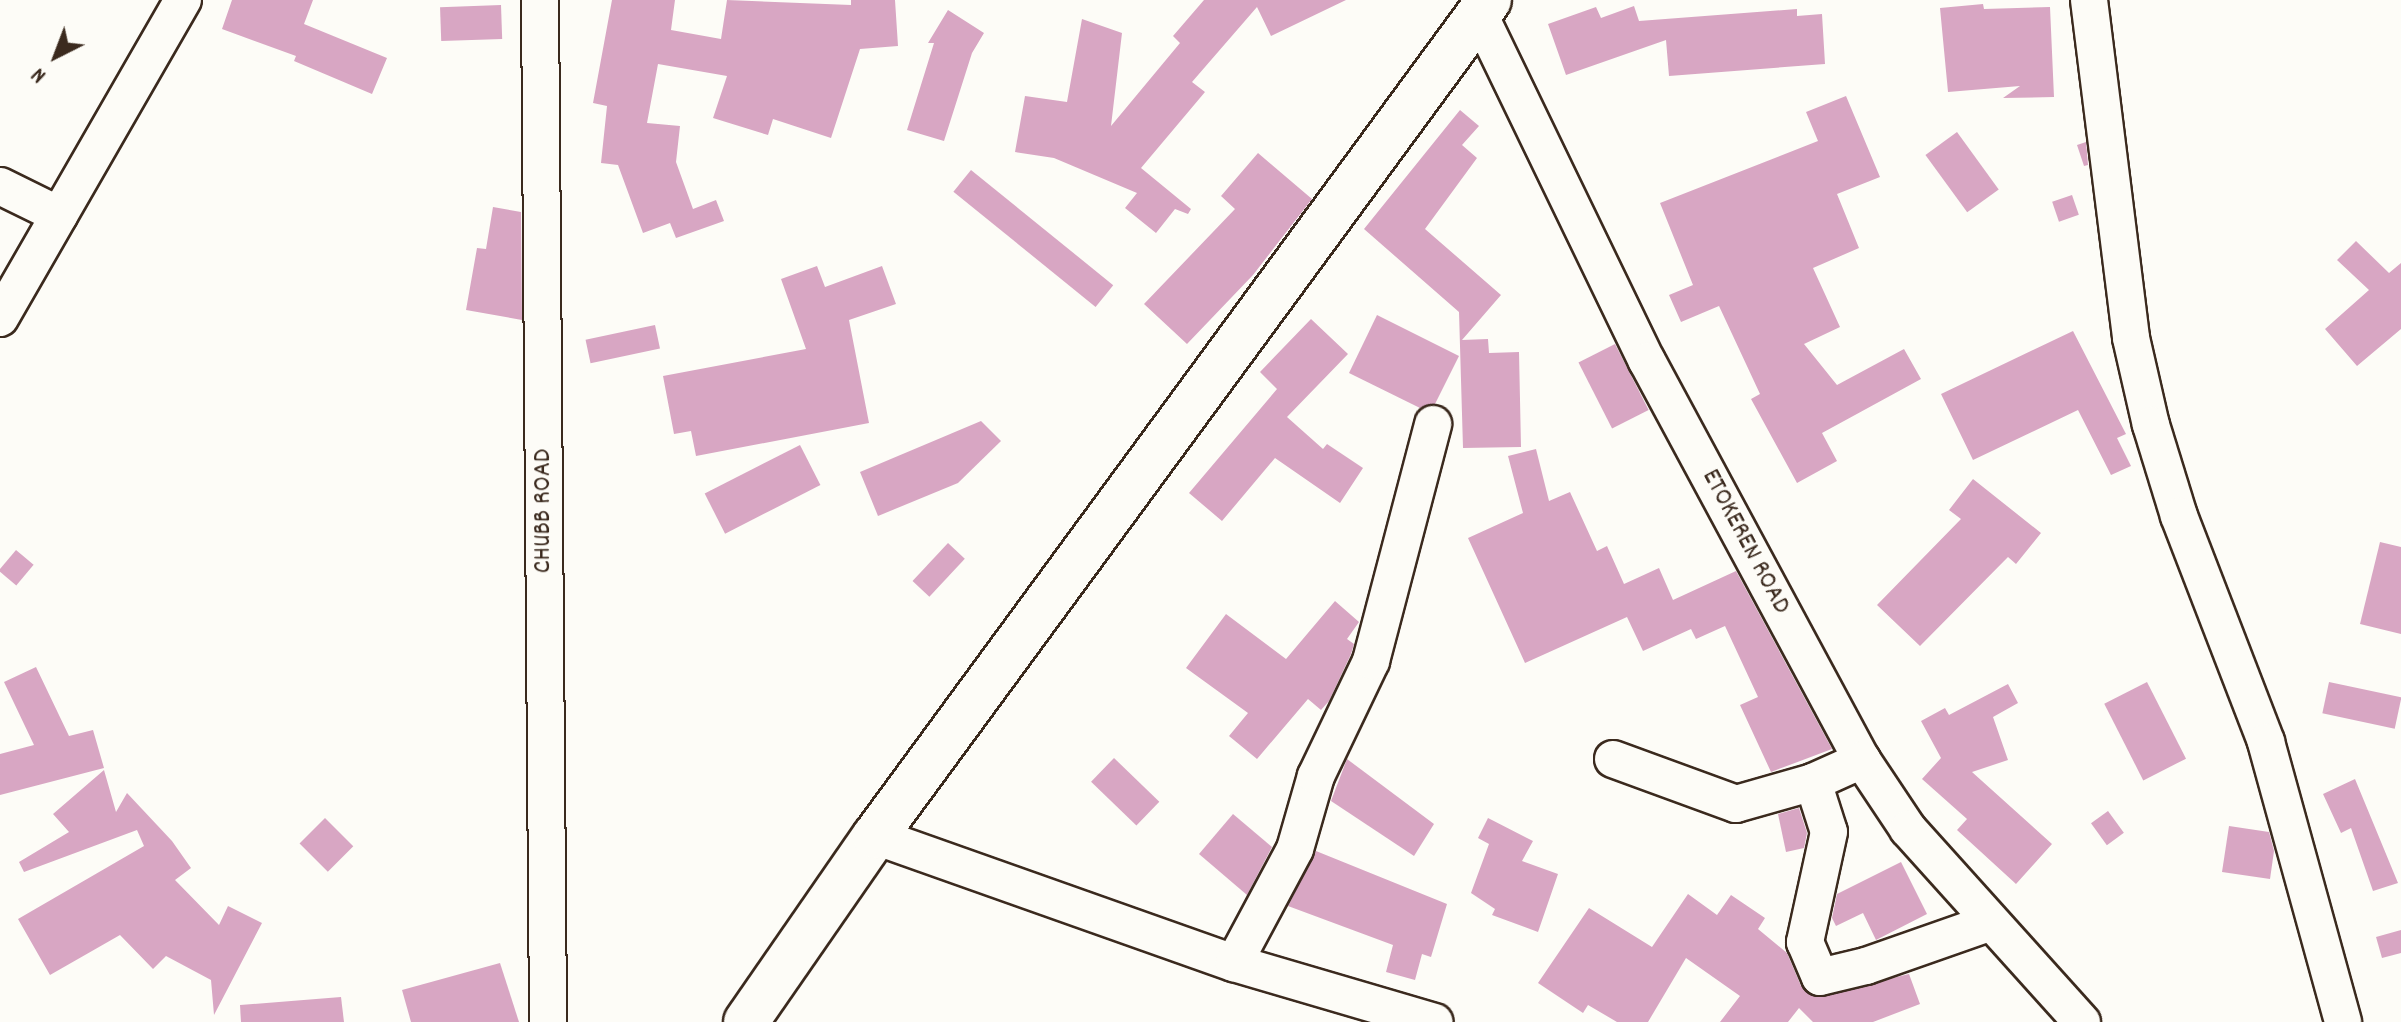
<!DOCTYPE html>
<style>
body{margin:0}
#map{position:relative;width:2401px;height:1022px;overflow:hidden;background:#fdfcf7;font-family:Dekko,sans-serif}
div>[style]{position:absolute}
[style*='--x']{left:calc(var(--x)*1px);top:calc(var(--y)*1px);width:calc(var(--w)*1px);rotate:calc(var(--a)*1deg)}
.building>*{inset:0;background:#d8a6c3;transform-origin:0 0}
.roads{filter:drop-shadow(2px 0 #3b2a1e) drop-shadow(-2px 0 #3b2a1e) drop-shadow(0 2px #3b2a1e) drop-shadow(0 -2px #3b2a1e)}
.minor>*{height:36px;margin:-18px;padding:0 18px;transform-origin:18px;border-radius:18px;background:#fdfcf7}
.major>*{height:44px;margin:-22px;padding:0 22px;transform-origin:22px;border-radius:22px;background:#fdfcf7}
span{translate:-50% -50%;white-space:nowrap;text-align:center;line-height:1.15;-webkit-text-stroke:6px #fdfcf7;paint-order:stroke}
.street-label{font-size:26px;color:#3b2a1e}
.north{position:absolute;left:16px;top:16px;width:80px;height:80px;-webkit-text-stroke:6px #fdfcf7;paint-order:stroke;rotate:222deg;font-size:22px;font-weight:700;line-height:32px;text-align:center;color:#3b2a1e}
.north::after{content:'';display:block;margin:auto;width:28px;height:36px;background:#3b2a1e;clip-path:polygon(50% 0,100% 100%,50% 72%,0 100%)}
</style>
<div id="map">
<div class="building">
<i style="clip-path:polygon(232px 0,313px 0,304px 24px,387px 58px,372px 94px,294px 61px,296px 56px,222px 29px)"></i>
<i style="clip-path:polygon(612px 0,675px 0,671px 30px,721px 39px,727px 0,851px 5px,851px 0,895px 0,898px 46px,860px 49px,831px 138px,773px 119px,768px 135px,713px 118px,727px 76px,658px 64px,647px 123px,680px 126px,676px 162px,693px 209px,716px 200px,724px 221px,676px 238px,670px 223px,643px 233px,618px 165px,601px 163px,607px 106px,593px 103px)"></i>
<i style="clip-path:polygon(1204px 0,1346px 0,1271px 36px,1257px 7px,1192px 82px,1205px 92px,1141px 168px,1191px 209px,1188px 214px,1175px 209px,1156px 233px,1125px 208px,1137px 193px,1054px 158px,1015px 152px,1025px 96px,1067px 102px,1082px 19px,1122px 33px,1111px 126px,1180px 43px,1173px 36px)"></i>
<i style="clip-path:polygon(1983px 4px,1984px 9px,2050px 7px,2054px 97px,2003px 98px,2020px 86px,1948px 92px,1940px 8px)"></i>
<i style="left:501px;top:5px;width:34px;height:61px;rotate:88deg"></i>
<i style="clip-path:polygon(1634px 6px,1639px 21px,1797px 9px,1797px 16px,1822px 14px,1825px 64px,1669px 76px,1666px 40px,1566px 75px,1548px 24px,1596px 7px,1601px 18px)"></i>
<i style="clip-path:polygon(948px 10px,984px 33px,972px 53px,944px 141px,907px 130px,934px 43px,928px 43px)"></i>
<i style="clip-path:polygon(1846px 96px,1880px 177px,1837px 194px,1859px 248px,1813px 268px,1840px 327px,1804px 344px,1837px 385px,1904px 349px,1921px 379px,1822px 433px,1837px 461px,1797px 483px,1751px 399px,1760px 394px,1719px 306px,1681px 322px,1669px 295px,1693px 285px,1660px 203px,1818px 141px,1806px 112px)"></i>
<i style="clip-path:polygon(1460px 110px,1479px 126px,1462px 145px,1477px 158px,1425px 229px,1501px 295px,1462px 340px,1488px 339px,1489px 353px,1519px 352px,1521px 447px,1463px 448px,1459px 312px,1364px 229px)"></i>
<i style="left:1957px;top:132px;width:71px;height:39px;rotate:54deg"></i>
<i style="clip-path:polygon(2086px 142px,2088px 165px,2084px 166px,2077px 145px)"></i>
<i style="clip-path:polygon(1258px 153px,1312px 199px,1253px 275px,1187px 344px,1144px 304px,1235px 209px,1221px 196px)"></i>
<i style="left:971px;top:170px;width:183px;height:28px;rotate:39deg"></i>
<i style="left:2072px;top:195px;width:21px;height:21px;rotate:71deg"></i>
<i style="clip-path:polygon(493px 207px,521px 212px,522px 320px,466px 310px,477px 248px,486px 249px)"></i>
<i style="clip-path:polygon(2356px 241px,2389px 273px,2401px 263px,2401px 329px,2357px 366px,2325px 329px,2369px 290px,2337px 260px)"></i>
<i style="clip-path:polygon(817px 266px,825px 287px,882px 266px,896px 304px,849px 320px,869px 423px,696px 456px,691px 431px,674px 434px,663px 376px,806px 349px,781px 279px)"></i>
<i style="clip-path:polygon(1377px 315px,1459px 356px,1435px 404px,1420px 408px,1349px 373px)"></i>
<i style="clip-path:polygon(1311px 319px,1348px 354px,1287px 417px,1323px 449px,1327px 444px,1363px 468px,1340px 503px,1275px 458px,1222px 521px,1189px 493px,1277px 389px,1260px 372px)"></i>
<i style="left:655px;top:325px;width:24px;height:71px;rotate:78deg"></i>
<i style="clip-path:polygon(2073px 331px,2126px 434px,2117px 438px,2131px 466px,2111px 475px,2078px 410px,1973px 460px,1941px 394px)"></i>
<i style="left:1615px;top:344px;width:74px;height:41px;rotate:63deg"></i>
<i style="clip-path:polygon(981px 421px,1001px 441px,958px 483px,878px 516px,860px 472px)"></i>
<i style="left:800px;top:445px;width:45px;height:107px;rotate:63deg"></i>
<i style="clip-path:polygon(1536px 449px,1549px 501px,1570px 492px,1597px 551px,1607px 546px,1624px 584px,1659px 568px,1673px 600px,1736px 571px,1832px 749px,1771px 772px,1740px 705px,1758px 697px,1725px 626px,1696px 639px,1691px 629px,1643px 651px,1627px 617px,1525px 663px,1468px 538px,1523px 513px,1508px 456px)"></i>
<i style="clip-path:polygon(1973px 479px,2041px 533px,2016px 564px,2008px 557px,1920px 646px,1877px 605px,1961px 519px,1949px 510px)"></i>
<i style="clip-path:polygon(2380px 542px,2401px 547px,2401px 634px,2360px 624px)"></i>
<i style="left:948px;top:543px;width:23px;height:52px;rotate:43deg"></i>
<i style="left:16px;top:550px;width:23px;height:27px;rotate:40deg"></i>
<i style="clip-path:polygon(1335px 601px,1359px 622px,1347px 639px,1354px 644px,1351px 654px,1329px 701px,1321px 710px,1308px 699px,1257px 759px,1229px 736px,1248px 713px,1186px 668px,1226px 614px,1286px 659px)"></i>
<i style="clip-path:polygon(36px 667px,69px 736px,93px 730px,104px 768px,0 795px,0 754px,34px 745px,4px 682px)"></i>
<i style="left:2147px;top:682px;width:86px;height:48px;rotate:63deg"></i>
<i style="left:2329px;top:682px;width:74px;height:32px;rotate:12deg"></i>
<i style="clip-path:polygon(2008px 684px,2018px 703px,1993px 717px,2008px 760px,1972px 772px,2052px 844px,2016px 884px,1957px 830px,1967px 819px,1922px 779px,1941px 758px,1921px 721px,1945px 708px,1949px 715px)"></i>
<i style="left:1114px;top:758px;width:63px;height:33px;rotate:44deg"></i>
<i style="clip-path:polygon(1347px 759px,1434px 824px,1414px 856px,1331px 801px)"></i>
<i style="clip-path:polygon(104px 770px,116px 812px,127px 793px,172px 841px,191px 868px,175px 880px,219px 925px,228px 906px,262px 923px,214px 1015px,211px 980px,166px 956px,153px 969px,120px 935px,50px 975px,18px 919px,144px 846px,137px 830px,24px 872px,19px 862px,69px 832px,53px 814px)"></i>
<i style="clip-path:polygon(2355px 779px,2398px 883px,2373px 891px,2351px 828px,2341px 833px,2323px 794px)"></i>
<i style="clip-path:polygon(1799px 808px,1807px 833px,1804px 848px,1786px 852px,1778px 814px)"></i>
<i style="left:2108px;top:811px;width:27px;height:21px;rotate:54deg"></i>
<i style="clip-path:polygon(1233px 814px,1272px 847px,1247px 895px,1199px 854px)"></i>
<i style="left:325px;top:818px;width:40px;height:36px;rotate:45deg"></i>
<i style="clip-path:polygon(1488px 818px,1533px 841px,1522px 861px,1558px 874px,1538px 932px,1492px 915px,1495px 909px,1471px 893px,1489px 844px,1478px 838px)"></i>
<i style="clip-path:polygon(2229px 826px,2269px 832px,2274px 851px,2270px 879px,2222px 872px)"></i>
<i style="clip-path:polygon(1316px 851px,1447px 904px,1431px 957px,1422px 954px,1415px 980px,1386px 972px,1393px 945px,1288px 906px)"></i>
<i style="clip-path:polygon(1901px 862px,1927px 914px,1876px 940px,1863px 913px,1836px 926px,1832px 918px,1837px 894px)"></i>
<i style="clip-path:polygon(1688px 894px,1717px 915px,1731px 895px,1765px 918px,1758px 929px,1787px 953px,1801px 986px,1815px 997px,1909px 974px,1920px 1004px,1873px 1022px,1813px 1022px,1799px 1008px,1788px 1022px,1720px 1022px,1740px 996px,1686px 958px,1648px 1022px,1617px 1022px,1588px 1005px,1583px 1013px,1538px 983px,1589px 908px,1652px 947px)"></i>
<i style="clip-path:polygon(2401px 930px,2401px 953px,2382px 958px,2376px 937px)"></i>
<i style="clip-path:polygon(500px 963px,519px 1022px,411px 1022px,402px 990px)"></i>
<i style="clip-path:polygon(341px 997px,344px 1022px,241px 1022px,240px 1005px)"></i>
</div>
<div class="roads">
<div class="minor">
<i style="--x:540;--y:0;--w:1022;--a:89.55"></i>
<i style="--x:1479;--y:0;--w:14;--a:90"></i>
<i style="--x:1479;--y:14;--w:386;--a:64.2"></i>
<i style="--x:1647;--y:361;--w:453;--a:61.7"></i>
<i style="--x:1862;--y:760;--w:83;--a:56.3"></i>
<i style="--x:1908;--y:829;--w:260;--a:48"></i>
<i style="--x:2089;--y:0;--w:341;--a:82.9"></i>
<i style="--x:2131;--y:338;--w:89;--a:77.1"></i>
<i style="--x:2151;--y:425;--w:95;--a:72.9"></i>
<i style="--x:2179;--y:516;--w:242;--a:68.9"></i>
<i style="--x:2266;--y:742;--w:290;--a:74.6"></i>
<i style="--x:0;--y:186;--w:66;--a:26.2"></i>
<i style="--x:0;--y:318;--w:367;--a:-60.1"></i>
<i style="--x:1613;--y:759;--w:131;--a:20.1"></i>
<i style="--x:1736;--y:804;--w:80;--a:-15.9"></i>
<i style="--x:1813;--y:782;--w:54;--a:-24.2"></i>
<i style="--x:1813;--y:782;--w:52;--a:72.3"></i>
<i style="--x:1829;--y:832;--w:113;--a:102.3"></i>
<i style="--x:1805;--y:942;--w:38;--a:67"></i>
<i style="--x:1820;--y:977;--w:47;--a:-13.4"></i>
<i style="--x:1866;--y:966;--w:130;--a:-19.3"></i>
<i style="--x:875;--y:836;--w:381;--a:19.5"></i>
<i style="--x:1234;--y:963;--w:209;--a:16.4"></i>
<i style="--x:1234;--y:963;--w:129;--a:-61.8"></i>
<i style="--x:1295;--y:849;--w:76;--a:-74"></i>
<i style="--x:1316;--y:776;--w:127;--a:-64.4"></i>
<i style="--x:1371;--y:661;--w:245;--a:-75.3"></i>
</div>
<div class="major">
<i style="--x:746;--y:1022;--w:226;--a:-55.3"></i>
<i style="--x:875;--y:836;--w:1037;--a:-53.7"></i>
</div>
</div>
<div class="street-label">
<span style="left:544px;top:511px;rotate:-90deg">CHUBB ROAD</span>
<span style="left:1745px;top:542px;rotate:62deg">ETOKEREN ROAD</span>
</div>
<div class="north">N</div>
</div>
